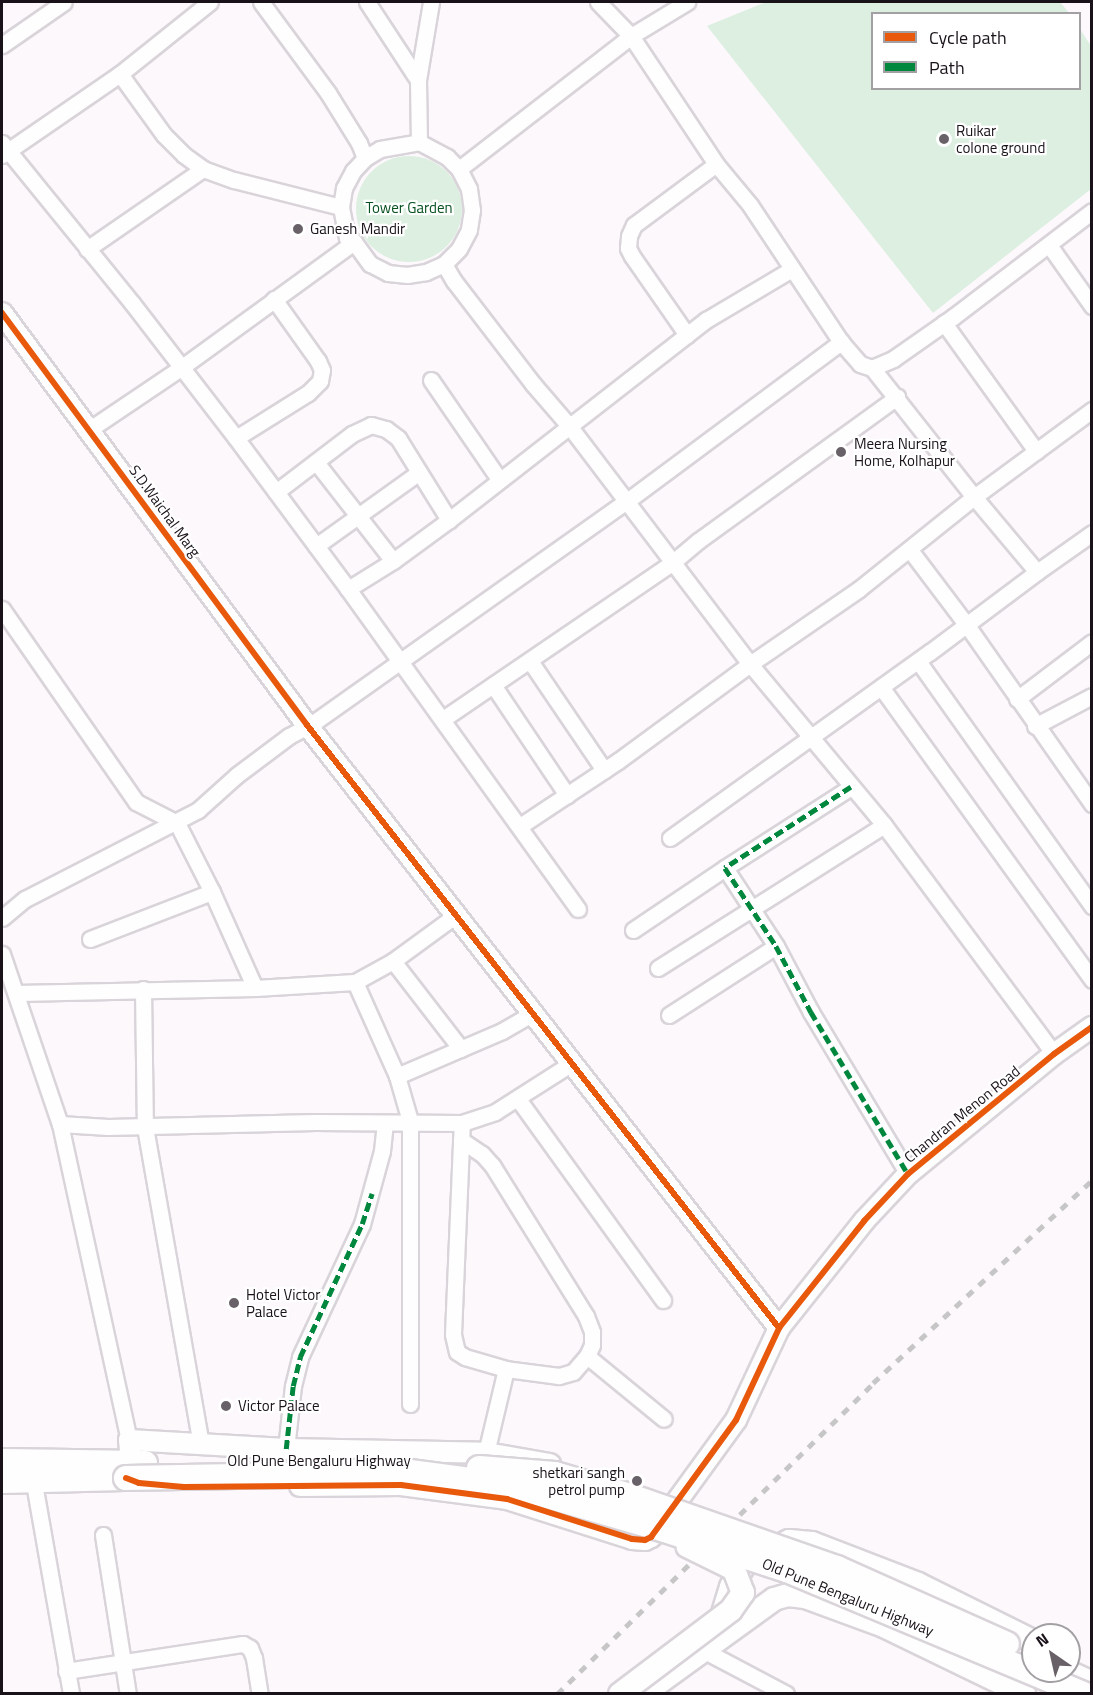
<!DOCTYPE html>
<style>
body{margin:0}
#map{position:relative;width:1093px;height:1695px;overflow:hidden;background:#fcf8fc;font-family:"Titillium Web",sans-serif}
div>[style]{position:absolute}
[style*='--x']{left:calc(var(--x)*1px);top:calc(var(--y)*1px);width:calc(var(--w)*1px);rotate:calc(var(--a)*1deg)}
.green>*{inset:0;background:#ddefe0}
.round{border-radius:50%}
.roads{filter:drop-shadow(2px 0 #d9d4d9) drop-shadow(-2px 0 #d9d4d9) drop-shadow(0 2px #d9d4d9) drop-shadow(0 -2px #d9d4d9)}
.minor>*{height:15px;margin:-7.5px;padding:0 7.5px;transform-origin:7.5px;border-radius:7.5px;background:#fffeff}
.tertiary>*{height:20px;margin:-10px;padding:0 10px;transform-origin:10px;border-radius:10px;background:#fffeff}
.secondary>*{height:22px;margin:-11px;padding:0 11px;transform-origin:11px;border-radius:11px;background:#fffeff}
.primary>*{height:24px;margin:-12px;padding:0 12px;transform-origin:12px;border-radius:12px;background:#fffeff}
.rail>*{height:4.5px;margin-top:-2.25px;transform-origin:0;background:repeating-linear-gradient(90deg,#c7c6c7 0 8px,transparent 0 16px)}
.bridges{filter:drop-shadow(2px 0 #d9d4d9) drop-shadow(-2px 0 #d9d4d9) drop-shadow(0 2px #d9d4d9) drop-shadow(0 -2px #d9d4d9)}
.secondary-bridge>*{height:22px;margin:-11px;padding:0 11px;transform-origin:11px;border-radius:11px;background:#fffeff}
.primary-bridge>*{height:24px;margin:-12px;padding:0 12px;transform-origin:12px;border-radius:12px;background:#fffeff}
.quiet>*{height:4.5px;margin-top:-2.25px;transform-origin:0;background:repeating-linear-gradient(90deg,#00873e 0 9px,transparent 0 13.5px)}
.cycleway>*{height:6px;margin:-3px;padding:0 3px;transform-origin:3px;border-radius:3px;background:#e8590c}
.dots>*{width:16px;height:16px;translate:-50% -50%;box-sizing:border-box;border:3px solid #fff;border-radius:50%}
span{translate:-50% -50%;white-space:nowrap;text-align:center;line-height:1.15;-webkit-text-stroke:4.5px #fff;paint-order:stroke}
.poi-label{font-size:15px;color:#191219}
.left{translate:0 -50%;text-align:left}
.right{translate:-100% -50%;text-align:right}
.park-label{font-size:15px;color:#085121}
.street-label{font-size:15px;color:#191219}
.frame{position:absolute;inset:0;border:3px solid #191219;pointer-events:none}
.legend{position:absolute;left:871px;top:12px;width:210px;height:78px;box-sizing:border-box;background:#fff;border:2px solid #a3a0a3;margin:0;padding:8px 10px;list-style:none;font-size:18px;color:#191219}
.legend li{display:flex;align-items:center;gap:12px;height:30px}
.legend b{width:30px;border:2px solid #a3a0a3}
.north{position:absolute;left:1021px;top:1623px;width:60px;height:60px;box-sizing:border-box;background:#fff;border:2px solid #a3a0a3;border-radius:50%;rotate:326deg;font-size:16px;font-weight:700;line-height:24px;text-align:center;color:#191219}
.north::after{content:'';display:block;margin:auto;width:21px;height:27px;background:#686268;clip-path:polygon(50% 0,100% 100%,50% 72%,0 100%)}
</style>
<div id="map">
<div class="green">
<i style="clip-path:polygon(766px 2px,1060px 2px,1069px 13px,872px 14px,872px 88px,1080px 88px,1080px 29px,1091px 46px,1091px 189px,933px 313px,707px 26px)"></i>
<i class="round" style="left:356px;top:156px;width:106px;height:106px"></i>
</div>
<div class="roads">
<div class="minor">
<i style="--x:261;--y:2;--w:113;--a:53.6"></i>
<i style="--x:328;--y:93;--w:59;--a:58.2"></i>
<i style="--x:359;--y:143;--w:16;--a:68"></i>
<i style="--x:367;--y:2;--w:93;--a:56.8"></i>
<i style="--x:418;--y:80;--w:62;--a:89.1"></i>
<i style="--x:598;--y:2;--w:47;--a:45.9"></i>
<i style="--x:631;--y:36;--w:154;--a:56.4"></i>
<i style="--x:716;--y:164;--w:53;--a:50.3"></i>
<i style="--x:750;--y:205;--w:164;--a:56.4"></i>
<i style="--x:841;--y:342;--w:29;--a:49"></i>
<i style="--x:860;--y:364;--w:13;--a:18"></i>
<i style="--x:872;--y:368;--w:23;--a:-23"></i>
<i style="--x:893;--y:359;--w:73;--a:-35"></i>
<i style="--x:953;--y:317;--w:175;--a:-37.3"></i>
<i style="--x:2;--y:45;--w:75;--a:-34.7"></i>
<i style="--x:120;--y:74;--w:75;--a:54.2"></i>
<i style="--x:164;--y:135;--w:28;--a:45"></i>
<i style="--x:184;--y:155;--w:24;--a:36"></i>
<i style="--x:203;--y:169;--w:33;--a:20"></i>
<i style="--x:234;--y:180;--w:110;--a:14.2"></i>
<i style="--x:418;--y:80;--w:79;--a:-80.5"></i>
<i style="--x:419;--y:142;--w:32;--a:28"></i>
<i style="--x:447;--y:157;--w:17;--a:45"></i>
<i style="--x:459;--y:169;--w:22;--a:63"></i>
<i style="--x:469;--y:189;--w:21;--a:82"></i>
<i style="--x:472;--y:210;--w:20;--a:99"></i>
<i style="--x:469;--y:230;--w:21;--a:118"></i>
<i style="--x:459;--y:249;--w:21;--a:135"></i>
<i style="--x:444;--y:264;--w:20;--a:156"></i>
<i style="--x:426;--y:272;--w:19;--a:171"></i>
<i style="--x:407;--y:275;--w:19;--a:-174"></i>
<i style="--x:388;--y:273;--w:20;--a:-153"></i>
<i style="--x:370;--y:264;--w:27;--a:-126"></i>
<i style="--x:354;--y:242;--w:8;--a:-150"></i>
<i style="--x:347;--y:238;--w:32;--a:-101"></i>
<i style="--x:341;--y:207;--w:19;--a:-81"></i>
<i style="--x:344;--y:188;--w:19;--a:-62"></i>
<i style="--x:353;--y:171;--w:18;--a:-47"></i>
<i style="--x:365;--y:158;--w:17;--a:-31"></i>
<i style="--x:380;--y:149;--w:40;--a:-10"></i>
<i style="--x:2;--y:143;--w:206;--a:50.9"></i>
<i style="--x:132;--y:303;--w:170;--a:52.4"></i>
<i style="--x:236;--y:438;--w:188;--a:53.4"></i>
<i style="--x:348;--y:589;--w:394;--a:54.3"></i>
<i style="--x:2;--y:155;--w:143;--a:-34.5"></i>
<i style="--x:120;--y:74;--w:115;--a:-38.7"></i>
<i style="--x:459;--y:169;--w:217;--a:-37.7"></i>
<i style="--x:631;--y:36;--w:66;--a:-31.3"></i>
<i style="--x:1049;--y:245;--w:75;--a:54.8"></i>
<i style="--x:87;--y:249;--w:141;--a:-34.6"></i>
<i style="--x:444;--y:264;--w:20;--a:60"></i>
<i style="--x:454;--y:281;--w:130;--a:52.5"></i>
<i style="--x:533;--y:384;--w:57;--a:49.3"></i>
<i style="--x:570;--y:427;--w:298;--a:52.8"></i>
<i style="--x:750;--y:664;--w:209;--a:50.2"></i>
<i style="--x:884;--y:825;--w:285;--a:53.4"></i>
<i style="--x:944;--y:323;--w:158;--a:54.3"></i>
<i style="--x:687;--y:335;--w:96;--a:-124.8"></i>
<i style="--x:632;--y:256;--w:9;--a:-117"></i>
<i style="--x:628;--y:248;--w:12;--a:-85"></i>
<i style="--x:629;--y:236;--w:12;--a:-66"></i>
<i style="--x:634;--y:225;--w:102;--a:-36.6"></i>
<i style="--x:431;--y:380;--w:120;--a:55.5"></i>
<i style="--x:90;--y:429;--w:111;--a:-34"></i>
<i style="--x:182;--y:367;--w:213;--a:-36"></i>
<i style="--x:236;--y:438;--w:85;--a:-32"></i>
<i style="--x:308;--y:393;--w:17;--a:-45"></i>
<i style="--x:320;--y:381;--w:11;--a:-80"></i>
<i style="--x:322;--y:370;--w:10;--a:-114"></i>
<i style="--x:318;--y:361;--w:76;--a:-125.4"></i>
<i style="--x:316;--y:462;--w:125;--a:52.1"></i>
<i style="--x:276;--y:492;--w:96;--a:-37.3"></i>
<i style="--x:352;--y:434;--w:21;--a:-25"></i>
<i style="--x:371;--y:425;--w:16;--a:15"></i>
<i style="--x:386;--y:429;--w:15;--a:37"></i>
<i style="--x:398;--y:438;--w:97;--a:58.1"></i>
<i style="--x:316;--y:546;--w:125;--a:-35.6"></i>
<i style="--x:910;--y:550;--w:93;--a:52.9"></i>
<i style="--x:966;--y:624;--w:220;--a:55"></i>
<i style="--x:1037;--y:572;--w:67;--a:-35.3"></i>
<i style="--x:348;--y:589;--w:53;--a:-31.9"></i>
<i style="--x:393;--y:561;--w:69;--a:-36.2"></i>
<i style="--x:449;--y:520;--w:326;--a:-37.9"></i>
<i style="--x:706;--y:320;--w:100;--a:-30.7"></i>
<i style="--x:2;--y:609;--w:235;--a:55.2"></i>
<i style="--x:136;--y:802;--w:46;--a:27.1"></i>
<i style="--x:177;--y:823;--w:77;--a:63.1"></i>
<i style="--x:212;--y:892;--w:105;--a:65.9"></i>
<i style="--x:530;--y:661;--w:132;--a:55.8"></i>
<i style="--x:918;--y:661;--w:301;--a:54.6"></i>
<i style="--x:493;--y:685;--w:133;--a:56.1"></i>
<i style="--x:881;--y:687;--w:361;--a:54.2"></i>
<i style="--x:1017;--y:699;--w:94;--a:-37.2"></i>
<i style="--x:443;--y:719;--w:278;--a:-34.3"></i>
<i style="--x:673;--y:562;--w:33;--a:-40"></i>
<i style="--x:698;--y:541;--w:246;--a:-35.9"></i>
<i style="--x:1035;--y:726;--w:64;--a:-27.8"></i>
<i style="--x:851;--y:787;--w:150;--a:147.3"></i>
<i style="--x:725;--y:868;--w:93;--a:56.8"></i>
<i style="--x:776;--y:946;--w:75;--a:62.1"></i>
<i style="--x:811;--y:1012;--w:189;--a:59.1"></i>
<i style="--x:520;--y:826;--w:118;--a:-33.6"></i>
<i style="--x:618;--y:761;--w:164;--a:-36.3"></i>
<i style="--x:750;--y:664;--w:132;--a:-34.5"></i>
<i style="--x:859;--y:589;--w:147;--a:-38.7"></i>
<i style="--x:974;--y:497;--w:147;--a:-36.4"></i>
<i style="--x:670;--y:838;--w:320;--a:-35.6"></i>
<i style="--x:930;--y:652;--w:134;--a:-36.8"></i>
<i style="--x:1037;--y:572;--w:98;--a:-130"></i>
<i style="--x:974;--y:497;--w:164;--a:-128.3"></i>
<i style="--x:2;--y:918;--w:30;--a:-40"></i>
<i style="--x:25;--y:899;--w:195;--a:-27.2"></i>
<i style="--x:198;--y:810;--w:52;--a:-41.9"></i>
<i style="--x:237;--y:775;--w:65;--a:-36.9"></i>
<i style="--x:289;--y:736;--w:27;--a:-28"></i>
<i style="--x:313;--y:723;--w:385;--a:-35.3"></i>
<i style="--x:627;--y:501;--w:267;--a:-36.6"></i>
<i style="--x:633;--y:930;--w:111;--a:-34"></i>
<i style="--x:90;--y:939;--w:131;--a:-21.1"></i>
<i style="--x:2;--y:954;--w:180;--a:71.2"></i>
<i style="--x:60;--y:1124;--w:323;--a:77.7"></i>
<i style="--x:393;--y:961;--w:111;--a:52.3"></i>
<i style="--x:658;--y:968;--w:267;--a:-32.3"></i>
<i style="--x:355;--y:982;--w:103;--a:65.9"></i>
<i style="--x:397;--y:1076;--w:47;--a:73.9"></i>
<i style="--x:410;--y:1121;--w:283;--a:90"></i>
<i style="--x:143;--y:989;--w:138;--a:89.2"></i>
<i style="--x:145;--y:1127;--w:321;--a:80"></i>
<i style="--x:17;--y:993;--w:238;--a:-1.2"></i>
<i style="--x:255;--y:988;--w:100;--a:-3.4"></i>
<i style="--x:355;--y:982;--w:43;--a:-28.9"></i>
<i style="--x:393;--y:961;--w:78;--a:-36.1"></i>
<i style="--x:669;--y:1015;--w:127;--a:-32.8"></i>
<i style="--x:397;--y:1076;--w:114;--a:-23.2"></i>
<i style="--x:502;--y:1031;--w:36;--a:-30"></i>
<i style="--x:518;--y:1099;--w:248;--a:54.2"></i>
<i style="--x:60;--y:1124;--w:48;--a:3.6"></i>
<i style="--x:108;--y:1127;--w:207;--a:-1.4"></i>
<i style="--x:315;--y:1122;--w:147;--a:0.4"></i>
<i style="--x:462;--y:1123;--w:35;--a:-18"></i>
<i style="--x:495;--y:1112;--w:91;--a:-32.5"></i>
<i style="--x:461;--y:1140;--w:25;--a:34"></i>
<i style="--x:482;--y:1154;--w:15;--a:48"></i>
<i style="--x:492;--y:1165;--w:178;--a:58.1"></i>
<i style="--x:586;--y:1316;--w:17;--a:69"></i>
<i style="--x:592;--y:1332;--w:13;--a:90"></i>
<i style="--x:592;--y:1345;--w:12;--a:114"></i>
<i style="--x:587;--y:1356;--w:21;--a:131"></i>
<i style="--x:573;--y:1372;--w:15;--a:164"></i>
<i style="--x:559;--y:1376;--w:53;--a:-172.5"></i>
<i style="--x:506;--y:1369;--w:43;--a:-163.7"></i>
<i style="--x:465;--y:1357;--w:9;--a:-148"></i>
<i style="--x:457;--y:1352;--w:18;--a:-103"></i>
<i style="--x:453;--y:1334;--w:211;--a:-87.6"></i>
<i style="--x:587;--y:1356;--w:99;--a:39.3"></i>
<i style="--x:286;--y:1449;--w:63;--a:-83.7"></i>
<i style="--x:293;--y:1386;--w:30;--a:-76"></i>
<i style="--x:300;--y:1357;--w:147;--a:-65"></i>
<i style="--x:362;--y:1224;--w:76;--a:-74.7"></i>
<i style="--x:382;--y:1151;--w:28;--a:-84"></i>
<i style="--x:486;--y:1453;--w:86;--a:-76.6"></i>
<i style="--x:32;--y:1472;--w:225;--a:80"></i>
<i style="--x:103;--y:1535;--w:161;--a:81.1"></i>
<i style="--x:703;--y:1650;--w:94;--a:27.9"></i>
<i style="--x:66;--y:1671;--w:179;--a:-8.7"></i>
<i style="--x:243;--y:1644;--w:8;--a:30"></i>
<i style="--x:250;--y:1648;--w:11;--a:68"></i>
<i style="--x:254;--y:1658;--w:36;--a:81"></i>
</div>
<div class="tertiary">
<i style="--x:2;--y:313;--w:513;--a:53.49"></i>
<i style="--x:307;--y:725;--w:766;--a:51.95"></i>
<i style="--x:131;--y:1462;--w:22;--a:-95"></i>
<i style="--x:129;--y:1440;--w:157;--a:3.3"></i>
<i style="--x:286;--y:1449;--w:200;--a:1.1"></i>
<i style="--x:486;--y:1453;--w:65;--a:9.8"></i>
<i style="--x:300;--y:1486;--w:101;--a:-0.6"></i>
<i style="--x:401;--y:1485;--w:107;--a:7.5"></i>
<i style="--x:507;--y:1499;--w:131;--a:17.7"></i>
<i style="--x:632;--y:1539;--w:13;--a:4"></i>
<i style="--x:645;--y:1540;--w:7;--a:-27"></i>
<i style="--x:651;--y:1537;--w:145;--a:-54"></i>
<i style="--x:736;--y:1420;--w:102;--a:-64.9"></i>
<i style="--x:779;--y:1328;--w:137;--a:-51.5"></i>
<i style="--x:864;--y:1221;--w:64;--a:-46.9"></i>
<i style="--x:908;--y:1174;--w:189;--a:-39.4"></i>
<i style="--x:1054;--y:1054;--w:47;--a:-35.4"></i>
</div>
<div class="secondary">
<i style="--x:719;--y:1626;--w:41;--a:-72.9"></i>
<i style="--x:731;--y:1587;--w:26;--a:-59"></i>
<i style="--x:744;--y:1565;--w:51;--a:-28.1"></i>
<i style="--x:789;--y:1541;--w:23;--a:5"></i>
<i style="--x:812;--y:1543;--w:114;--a:21.1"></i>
<i style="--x:918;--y:1584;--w:128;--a:26.4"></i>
<i style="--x:643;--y:1694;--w:162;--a:-35.9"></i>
<i style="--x:774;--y:1599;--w:15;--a:-16"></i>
<i style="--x:788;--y:1595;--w:17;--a:7"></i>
<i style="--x:805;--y:1597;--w:84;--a:20.2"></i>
<i style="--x:884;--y:1626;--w:156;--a:25.9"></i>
</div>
<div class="primary">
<i style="--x:2;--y:1461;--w:143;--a:0.8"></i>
<i style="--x:2;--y:1481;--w:122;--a:-1.4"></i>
<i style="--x:1064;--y:1671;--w:31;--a:25"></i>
</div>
</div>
<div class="rail">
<i style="--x:557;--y:1694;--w:443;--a:-44.5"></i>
<i style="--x:873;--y:1383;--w:299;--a:-42.8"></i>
</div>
<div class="bridges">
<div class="secondary-bridge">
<i style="--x:620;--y:1694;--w:139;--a:-37.1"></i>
<i style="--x:731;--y:1610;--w:21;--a:-55"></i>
<i style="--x:743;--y:1593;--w:26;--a:-111"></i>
<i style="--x:734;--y:1569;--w:52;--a:-153.9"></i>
</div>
<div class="primary-bridge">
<i style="--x:479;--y:1468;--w:76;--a:4.5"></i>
<i style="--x:555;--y:1474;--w:81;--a:16.4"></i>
<i style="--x:633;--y:1497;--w:216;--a:19.2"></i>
<i style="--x:837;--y:1568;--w:186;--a:24.1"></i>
<i style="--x:126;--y:1478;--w:167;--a:-1"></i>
<i style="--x:293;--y:1475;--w:102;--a:-2.8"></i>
<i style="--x:395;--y:1470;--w:78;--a:7.4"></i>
<i style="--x:472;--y:1480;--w:62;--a:11.1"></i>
<i style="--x:533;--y:1492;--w:137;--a:16.1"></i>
<i style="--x:665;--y:1530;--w:128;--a:18.2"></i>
<i style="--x:787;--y:1570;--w:321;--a:22.7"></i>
</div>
</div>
<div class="quiet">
<i style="--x:851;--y:787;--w:150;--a:147.3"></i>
<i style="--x:725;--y:868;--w:93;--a:56.8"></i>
<i style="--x:776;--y:946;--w:75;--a:62.1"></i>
<i style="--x:811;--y:1012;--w:189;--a:59.1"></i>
<i style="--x:286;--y:1449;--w:63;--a:-83.7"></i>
<i style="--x:293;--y:1386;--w:30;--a:-76"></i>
<i style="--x:300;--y:1357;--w:147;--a:-65"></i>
<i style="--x:362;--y:1224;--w:32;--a:-72"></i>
</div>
<div class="cycleway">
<i style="--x:2;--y:313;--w:513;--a:53.49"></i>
<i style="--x:307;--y:725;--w:766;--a:51.95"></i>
<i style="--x:126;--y:1478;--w:14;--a:21"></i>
<i style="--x:139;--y:1483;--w:45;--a:5.1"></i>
<i style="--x:184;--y:1487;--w:217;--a:-0.5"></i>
<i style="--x:401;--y:1485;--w:107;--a:7.5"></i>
<i style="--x:507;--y:1499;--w:131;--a:17.7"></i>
<i style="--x:632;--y:1539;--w:13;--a:4"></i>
<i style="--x:645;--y:1540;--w:7;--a:-27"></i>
<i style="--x:651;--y:1537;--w:145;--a:-54"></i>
<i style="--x:736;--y:1420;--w:102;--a:-64.9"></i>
<i style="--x:779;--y:1328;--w:137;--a:-51.5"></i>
<i style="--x:864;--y:1221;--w:64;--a:-46.9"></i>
<i style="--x:908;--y:1174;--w:189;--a:-39.4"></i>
<i style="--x:1054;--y:1054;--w:47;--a:-35.4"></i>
</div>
<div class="dots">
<i style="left:944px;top:139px;background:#686268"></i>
<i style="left:298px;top:229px;background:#686268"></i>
<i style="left:841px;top:452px;background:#686268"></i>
<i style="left:234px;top:1303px;background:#686268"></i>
<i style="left:226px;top:1406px;background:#686268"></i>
<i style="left:637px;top:1481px;background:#686268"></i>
</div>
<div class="poi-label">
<span class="left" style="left:956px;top:139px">Ruikar<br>colone ground</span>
<span class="left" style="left:310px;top:229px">Ganesh Mandir</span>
<span class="left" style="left:854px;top:452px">Meera Nursing<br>Home, Kolhapur</span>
<span class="left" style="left:246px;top:1303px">Hotel Victor<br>Palace</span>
<span class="left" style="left:238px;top:1406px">Victor Palace</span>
<span class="right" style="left:625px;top:1481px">shetkari sangh<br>petrol pump</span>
</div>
<div class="park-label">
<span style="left:409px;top:208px">Tower Garden</span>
</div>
<div class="street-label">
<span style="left:165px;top:511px;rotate:54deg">S.D.Waichal Marg</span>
<span style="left:962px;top:1114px;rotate:-39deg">Chandran Menon Road</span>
<span style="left:319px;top:1461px">Old Pune Bengaluru Highway</span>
<span style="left:848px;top:1597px;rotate:22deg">Old Pune Bengaluru Highway</span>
</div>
<div class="frame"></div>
<ul class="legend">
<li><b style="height:8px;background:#e8590c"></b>Cycle path</li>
<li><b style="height:8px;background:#00873e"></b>Path</li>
</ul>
<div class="north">N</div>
</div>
